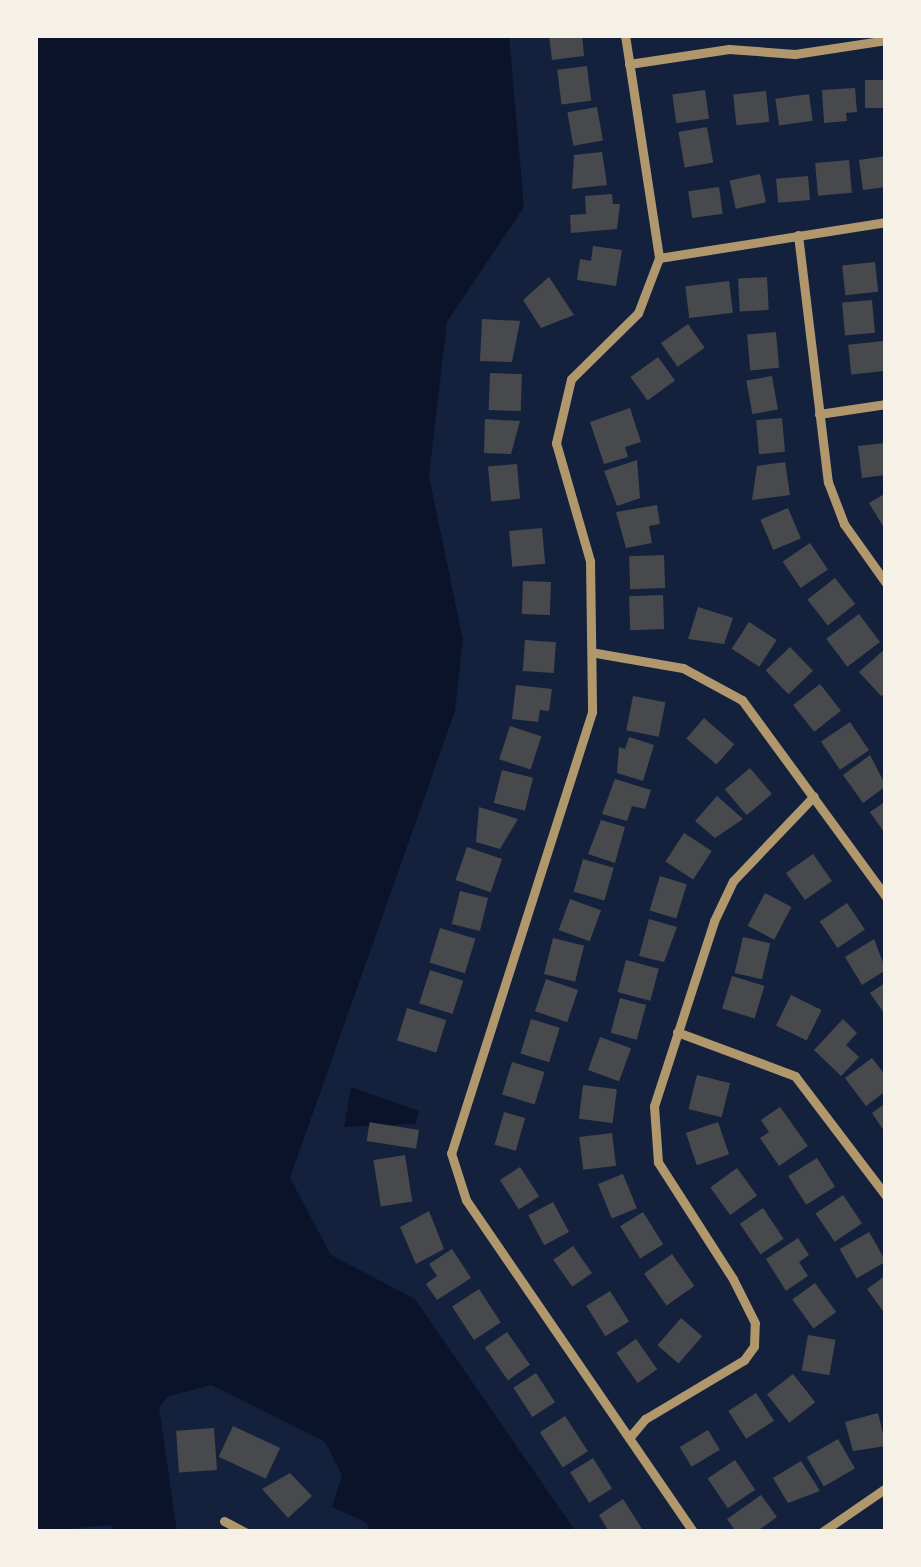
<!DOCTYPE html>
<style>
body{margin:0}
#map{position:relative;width:921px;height:1567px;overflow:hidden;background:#14213d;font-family:"Archivo Narrow",sans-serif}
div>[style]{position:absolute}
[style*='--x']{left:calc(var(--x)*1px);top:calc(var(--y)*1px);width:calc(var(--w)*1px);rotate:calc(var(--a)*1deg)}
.water>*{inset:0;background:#0b132b}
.building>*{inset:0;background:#48494c;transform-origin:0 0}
.minor>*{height:9px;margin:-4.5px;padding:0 4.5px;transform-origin:4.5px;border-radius:4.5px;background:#b1986c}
span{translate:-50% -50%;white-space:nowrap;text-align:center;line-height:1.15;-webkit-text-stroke:10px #f6f1e7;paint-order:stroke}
.frame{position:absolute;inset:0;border:38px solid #f6f1e7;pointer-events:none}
</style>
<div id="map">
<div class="water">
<i style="clip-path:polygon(35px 35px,509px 35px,524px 207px,447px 322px,429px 476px,463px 640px,455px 711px,290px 1178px,331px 1255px,415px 1299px,576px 1532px,371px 1532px,367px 1523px,332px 1507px,342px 1475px,325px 1442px,211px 1385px,169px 1396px,159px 1407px,177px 1532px,113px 1532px,111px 1525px,35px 1532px)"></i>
<i style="clip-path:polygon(351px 1087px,419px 1111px,415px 1124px,344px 1127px)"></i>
</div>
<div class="building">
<i style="clip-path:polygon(549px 35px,582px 35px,584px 56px,552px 60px)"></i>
<i style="left:587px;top:66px;width:35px;height:30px;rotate:83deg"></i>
<i style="left:886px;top:80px;width:28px;height:21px;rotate:90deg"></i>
<i style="clip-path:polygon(855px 88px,857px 112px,846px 113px,847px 121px,824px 123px,822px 90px)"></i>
<i style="left:705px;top:90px;width:29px;height:33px;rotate:82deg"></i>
<i style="left:766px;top:91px;width:31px;height:33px;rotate:84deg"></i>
<i style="left:809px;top:94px;width:27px;height:34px;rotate:82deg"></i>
<i style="left:597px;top:107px;width:34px;height:30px;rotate:80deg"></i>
<i style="left:707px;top:127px;width:36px;height:29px;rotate:80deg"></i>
<i style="clip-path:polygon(602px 152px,607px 185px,572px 189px,574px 155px)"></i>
<i style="clip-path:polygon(886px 156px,886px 187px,863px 190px,859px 160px)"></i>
<i style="left:849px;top:160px;width:33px;height:34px;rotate:85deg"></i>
<i style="left:760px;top:174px;width:29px;height:31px;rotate:78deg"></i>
<i style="left:808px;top:176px;width:24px;height:32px;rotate:85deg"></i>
<i style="left:719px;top:187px;width:27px;height:31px;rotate:82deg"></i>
<i style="clip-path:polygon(612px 194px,613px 204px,620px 204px,617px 229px,571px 233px,570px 215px,586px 214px,585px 196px)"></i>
<i style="clip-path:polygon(593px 246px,622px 250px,616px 286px,577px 280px,580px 259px,591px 261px)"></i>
<i style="left:875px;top:262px;width:30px;height:33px;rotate:84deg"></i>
<i style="clip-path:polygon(549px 277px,574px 315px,541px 328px,523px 300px)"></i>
<i style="left:767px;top:277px;width:33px;height:29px;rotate:87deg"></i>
<i style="left:729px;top:281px;width:32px;height:44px;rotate:83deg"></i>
<i style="left:872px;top:300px;width:33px;height:30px;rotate:85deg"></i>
<i style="clip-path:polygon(482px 319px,520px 321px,512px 362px,480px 361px)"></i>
<i style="left:688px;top:324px;width:29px;height:33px;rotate:55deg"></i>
<i style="left:776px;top:332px;width:36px;height:29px;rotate:85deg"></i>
<i style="left:883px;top:341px;width:30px;height:35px;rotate:84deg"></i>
<i style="left:658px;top:357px;width:29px;height:34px;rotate:54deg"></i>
<i style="left:490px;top:373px;width:32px;height:37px;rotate:2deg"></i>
<i style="left:772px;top:376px;width:34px;height:26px;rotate:80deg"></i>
<i style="clip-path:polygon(630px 408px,641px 442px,625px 447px,628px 457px,604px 464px,590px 422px)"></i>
<i style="left:782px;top:418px;width:34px;height:26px;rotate:85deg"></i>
<i style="clip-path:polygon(485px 419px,520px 421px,511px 454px,484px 453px)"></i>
<i style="clip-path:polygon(886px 443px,886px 475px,862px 478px,858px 446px)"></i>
<i style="clip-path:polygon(637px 460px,640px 498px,617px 506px,604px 471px)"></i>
<i style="clip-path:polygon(785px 462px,790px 495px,752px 500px,757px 466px)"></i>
<i style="left:517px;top:464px;width:35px;height:29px;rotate:85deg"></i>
<i style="clip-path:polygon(886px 493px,886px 531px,869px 503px)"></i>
<i style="clip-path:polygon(657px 505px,660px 524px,649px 526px,652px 543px,626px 548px,616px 512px)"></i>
<i style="left:788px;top:508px;width:33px;height:30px;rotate:67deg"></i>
<i style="left:542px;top:528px;width:36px;height:33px;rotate:85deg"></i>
<i style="left:810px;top:543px;width:32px;height:33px;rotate:56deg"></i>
<i style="left:664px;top:555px;width:33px;height:35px;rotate:88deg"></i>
<i style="left:835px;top:578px;width:33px;height:35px;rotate:52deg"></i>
<i style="left:523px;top:581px;width:28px;height:33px;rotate:2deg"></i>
<i style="left:663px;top:595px;width:34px;height:34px;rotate:88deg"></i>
<i style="clip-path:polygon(698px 607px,733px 618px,724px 644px,688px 639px)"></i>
<i style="left:859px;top:614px;width:35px;height:41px;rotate:53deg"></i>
<i style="left:749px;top:622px;width:33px;height:32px;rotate:33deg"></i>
<i style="left:525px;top:640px;width:31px;height:31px;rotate:4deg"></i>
<i style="left:790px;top:647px;width:33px;height:34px;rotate:46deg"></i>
<i style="clip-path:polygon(886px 648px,886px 692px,881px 696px,859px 672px)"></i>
<i style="left:820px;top:684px;width:34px;height:34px;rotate:52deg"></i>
<i style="clip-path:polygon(516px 685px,552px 689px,549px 711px,540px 710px,538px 722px,512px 719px)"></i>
<i style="left:633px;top:696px;width:33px;height:35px;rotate:11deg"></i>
<i style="left:704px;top:718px;width:40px;height:27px;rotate:41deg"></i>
<i style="left:850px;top:722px;width:34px;height:35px;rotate:56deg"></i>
<i style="left:510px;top:726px;width:33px;height:35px;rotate:18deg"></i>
<i style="clip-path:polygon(629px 737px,654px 745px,643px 781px,617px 773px,619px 747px,625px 749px)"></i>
<i style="clip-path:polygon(870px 755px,886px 786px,863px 803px,843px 775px)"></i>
<i style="left:750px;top:768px;width:34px;height:33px;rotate:50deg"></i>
<i style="left:502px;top:770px;width:32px;height:34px;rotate:14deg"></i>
<i style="clip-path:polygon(615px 779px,651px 790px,645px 809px,632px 806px,627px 821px,602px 814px)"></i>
<i style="clip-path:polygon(717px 796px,743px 819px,715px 838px,695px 821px)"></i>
<i style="clip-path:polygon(886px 801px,886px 835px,870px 812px)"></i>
<i style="clip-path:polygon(479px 807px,518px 819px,500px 849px,476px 842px)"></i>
<i style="clip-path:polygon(601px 820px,625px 827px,615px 863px,588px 854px)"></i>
<i style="left:684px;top:833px;width:33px;height:34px;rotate:33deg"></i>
<i style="left:467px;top:847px;width:37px;height:35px;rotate:19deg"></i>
<i style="left:813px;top:854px;width:33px;height:33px;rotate:55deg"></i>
<i style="left:583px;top:859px;width:32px;height:34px;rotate:16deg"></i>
<i style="left:660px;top:876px;width:28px;height:36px;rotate:17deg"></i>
<i style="left:460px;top:891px;width:29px;height:34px;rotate:14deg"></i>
<i style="left:765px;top:893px;width:30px;height:37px;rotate:28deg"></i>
<i style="left:570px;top:899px;width:33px;height:33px;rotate:20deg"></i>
<i style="left:847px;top:903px;width:32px;height:33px;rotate:56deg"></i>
<i style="clip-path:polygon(649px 919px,677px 927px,664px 962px,639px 956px)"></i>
<i style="left:440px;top:928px;width:37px;height:36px;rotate:17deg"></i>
<i style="left:743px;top:937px;width:28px;height:37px;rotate:13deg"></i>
<i style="left:553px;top:938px;width:32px;height:37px;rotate:14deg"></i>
<i style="clip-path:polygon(874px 939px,886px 970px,862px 985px,845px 957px)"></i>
<i style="left:626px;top:960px;width:34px;height:33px;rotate:15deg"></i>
<i style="left:430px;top:970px;width:35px;height:35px;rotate:18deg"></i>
<i style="left:732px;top:976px;width:34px;height:34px;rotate:17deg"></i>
<i style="left:546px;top:979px;width:34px;height:34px;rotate:19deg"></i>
<i style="clip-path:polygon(886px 982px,886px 1016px,870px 993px)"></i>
<i style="left:791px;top:995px;width:34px;height:34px;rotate:26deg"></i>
<i style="left:620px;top:998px;width:27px;height:36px;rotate:15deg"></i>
<i style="left:407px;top:1008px;width:41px;height:34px;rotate:17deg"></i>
<i style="left:531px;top:1019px;width:30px;height:36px;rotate:17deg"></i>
<i style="clip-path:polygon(843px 1019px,857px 1033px,846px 1045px,859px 1057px,841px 1076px,814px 1050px)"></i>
<i style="left:600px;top:1037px;width:33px;height:35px;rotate:20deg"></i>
<i style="clip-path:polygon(872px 1058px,886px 1076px,886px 1091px,866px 1106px,845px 1078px)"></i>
<i style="left:512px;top:1062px;width:34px;height:34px;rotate:17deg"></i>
<i style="left:697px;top:1075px;width:34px;height:35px;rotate:14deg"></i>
<i style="left:583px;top:1085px;width:34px;height:34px;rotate:7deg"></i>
<i style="clip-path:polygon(886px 1103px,886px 1134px,872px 1113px)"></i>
<i style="clip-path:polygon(780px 1107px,808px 1146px,779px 1166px,760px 1138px,769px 1132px,761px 1120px)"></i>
<i style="left:504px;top:1112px;width:22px;height:34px;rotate:16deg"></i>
<i style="left:718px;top:1122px;width:34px;height:34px;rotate:71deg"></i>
<i style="left:419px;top:1130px;width:19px;height:50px;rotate:99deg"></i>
<i style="left:612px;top:1133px;width:33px;height:33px;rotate:83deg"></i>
<i style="left:405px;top:1155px;width:47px;height:32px;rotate:81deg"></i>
<i style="left:817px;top:1158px;width:34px;height:34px;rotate:58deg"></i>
<i style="left:520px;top:1167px;width:35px;height:24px;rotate:57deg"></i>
<i style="left:737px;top:1168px;width:34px;height:33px;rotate:54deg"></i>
<i style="left:623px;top:1174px;width:37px;height:27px;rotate:68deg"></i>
<i style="left:843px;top:1195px;width:34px;height:33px;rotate:56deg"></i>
<i style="left:553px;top:1202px;width:34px;height:28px;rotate:62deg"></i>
<i style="left:763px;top:1208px;width:37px;height:28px;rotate:56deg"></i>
<i style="clip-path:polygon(429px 1211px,444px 1249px,416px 1264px,400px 1227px)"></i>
<i style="left:643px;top:1212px;width:38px;height:27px;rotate:58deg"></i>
<i style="left:869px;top:1232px;width:34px;height:34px;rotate:60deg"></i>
<i style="clip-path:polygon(798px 1238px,809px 1255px,799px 1262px,808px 1276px,786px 1291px,766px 1259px)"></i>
<i style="left:573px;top:1246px;width:33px;height:24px;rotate:55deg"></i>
<i style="clip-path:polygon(452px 1249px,471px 1278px,437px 1300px,426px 1284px,437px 1276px,429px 1264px)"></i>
<i style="left:672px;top:1254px;width:39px;height:34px;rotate:55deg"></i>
<i style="clip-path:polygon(886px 1275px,886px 1315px,867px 1289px)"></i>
<i style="left:815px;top:1283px;width:36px;height:28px;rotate:54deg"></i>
<i style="left:479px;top:1289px;width:40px;height:32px;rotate:57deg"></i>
<i style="left:610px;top:1291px;width:36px;height:28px;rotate:58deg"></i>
<i style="left:681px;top:1318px;width:28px;height:36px;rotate:41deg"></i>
<i style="left:507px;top:1332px;width:40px;height:27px;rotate:55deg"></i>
<i style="left:808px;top:1335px;width:28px;height:36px;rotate:10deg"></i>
<i style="left:636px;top:1339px;width:37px;height:24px;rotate:55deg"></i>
<i style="left:536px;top:1373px;width:35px;height:27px;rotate:57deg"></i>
<i style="left:793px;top:1374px;width:36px;height:33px;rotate:52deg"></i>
<i style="left:756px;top:1393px;width:33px;height:33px;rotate:57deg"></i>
<i style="clip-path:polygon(878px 1413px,886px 1446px,853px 1451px,845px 1422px)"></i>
<i style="left:565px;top:1416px;width:42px;height:30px;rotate:57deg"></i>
<i style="left:233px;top:1426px;width:52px;height:34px;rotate:25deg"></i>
<i style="left:214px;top:1428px;width:42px;height:38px;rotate:86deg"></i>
<i style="left:708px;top:1430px;width:23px;height:33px;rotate:59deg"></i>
<i style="left:838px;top:1439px;width:34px;height:36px;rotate:60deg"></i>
<i style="left:593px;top:1458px;width:36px;height:27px;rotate:58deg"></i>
<i style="left:735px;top:1460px;width:36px;height:33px;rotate:56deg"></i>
<i style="clip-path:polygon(801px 1461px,820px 1491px,788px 1503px,773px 1478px)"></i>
<i style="clip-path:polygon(290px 1473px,312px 1496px,288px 1518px,262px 1489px)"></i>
<i style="clip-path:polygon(761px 1495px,777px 1517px,756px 1532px,736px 1532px,727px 1519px)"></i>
<i style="clip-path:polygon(623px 1499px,644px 1532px,609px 1532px,599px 1515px)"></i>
</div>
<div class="minor">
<i style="--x:625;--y:35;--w:226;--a:81.3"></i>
<i style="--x:659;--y:258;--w:59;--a:110.9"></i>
<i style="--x:638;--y:313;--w:94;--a:135.4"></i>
<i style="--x:571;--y:379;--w:66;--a:103.2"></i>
<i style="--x:556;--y:443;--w:123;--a:73.9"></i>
<i style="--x:590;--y:561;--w:151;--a:89.2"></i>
<i style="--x:592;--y:712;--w:463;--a:107.7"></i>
<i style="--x:451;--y:1153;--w:49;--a:72.3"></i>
<i style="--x:466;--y:1200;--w:402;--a:55.6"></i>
<i style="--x:629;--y:64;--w:101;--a:-8.5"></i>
<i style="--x:729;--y:49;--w:66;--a:4.3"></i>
<i style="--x:795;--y:54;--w:92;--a:-8.7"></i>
<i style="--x:798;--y:235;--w:249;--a:83.1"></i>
<i style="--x:828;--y:482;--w:45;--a:69.1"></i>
<i style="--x:844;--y:524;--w:72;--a:54.6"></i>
<i style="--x:659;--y:258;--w:230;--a:-9"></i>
<i style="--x:819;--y:414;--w:68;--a:-8.5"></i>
<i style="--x:596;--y:653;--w:88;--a:9.8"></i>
<i style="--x:683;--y:668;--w:67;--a:28.5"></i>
<i style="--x:742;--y:700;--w:244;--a:53.8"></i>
<i style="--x:677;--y:1032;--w:126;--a:20.4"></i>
<i style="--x:795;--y:1076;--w:151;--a:52.8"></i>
<i style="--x:629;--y:1438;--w:25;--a:-50"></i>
<i style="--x:645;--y:1419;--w:115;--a:-30.8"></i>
<i style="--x:744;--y:1360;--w:17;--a:-54"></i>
<i style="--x:754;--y:1346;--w:23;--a:-88"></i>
<i style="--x:755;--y:1323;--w:49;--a:-116.6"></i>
<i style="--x:733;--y:1279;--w:139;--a:-122.7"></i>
<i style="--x:658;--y:1162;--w:56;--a:-94.1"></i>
<i style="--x:654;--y:1106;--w:194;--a:-72"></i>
<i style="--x:714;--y:921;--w:44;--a:-64.6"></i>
<i style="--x:733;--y:881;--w:117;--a:-46.4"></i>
<i style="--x:224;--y:1521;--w:24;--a:28"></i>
<i style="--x:822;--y:1532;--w:78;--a:-34.5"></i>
</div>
<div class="frame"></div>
</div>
